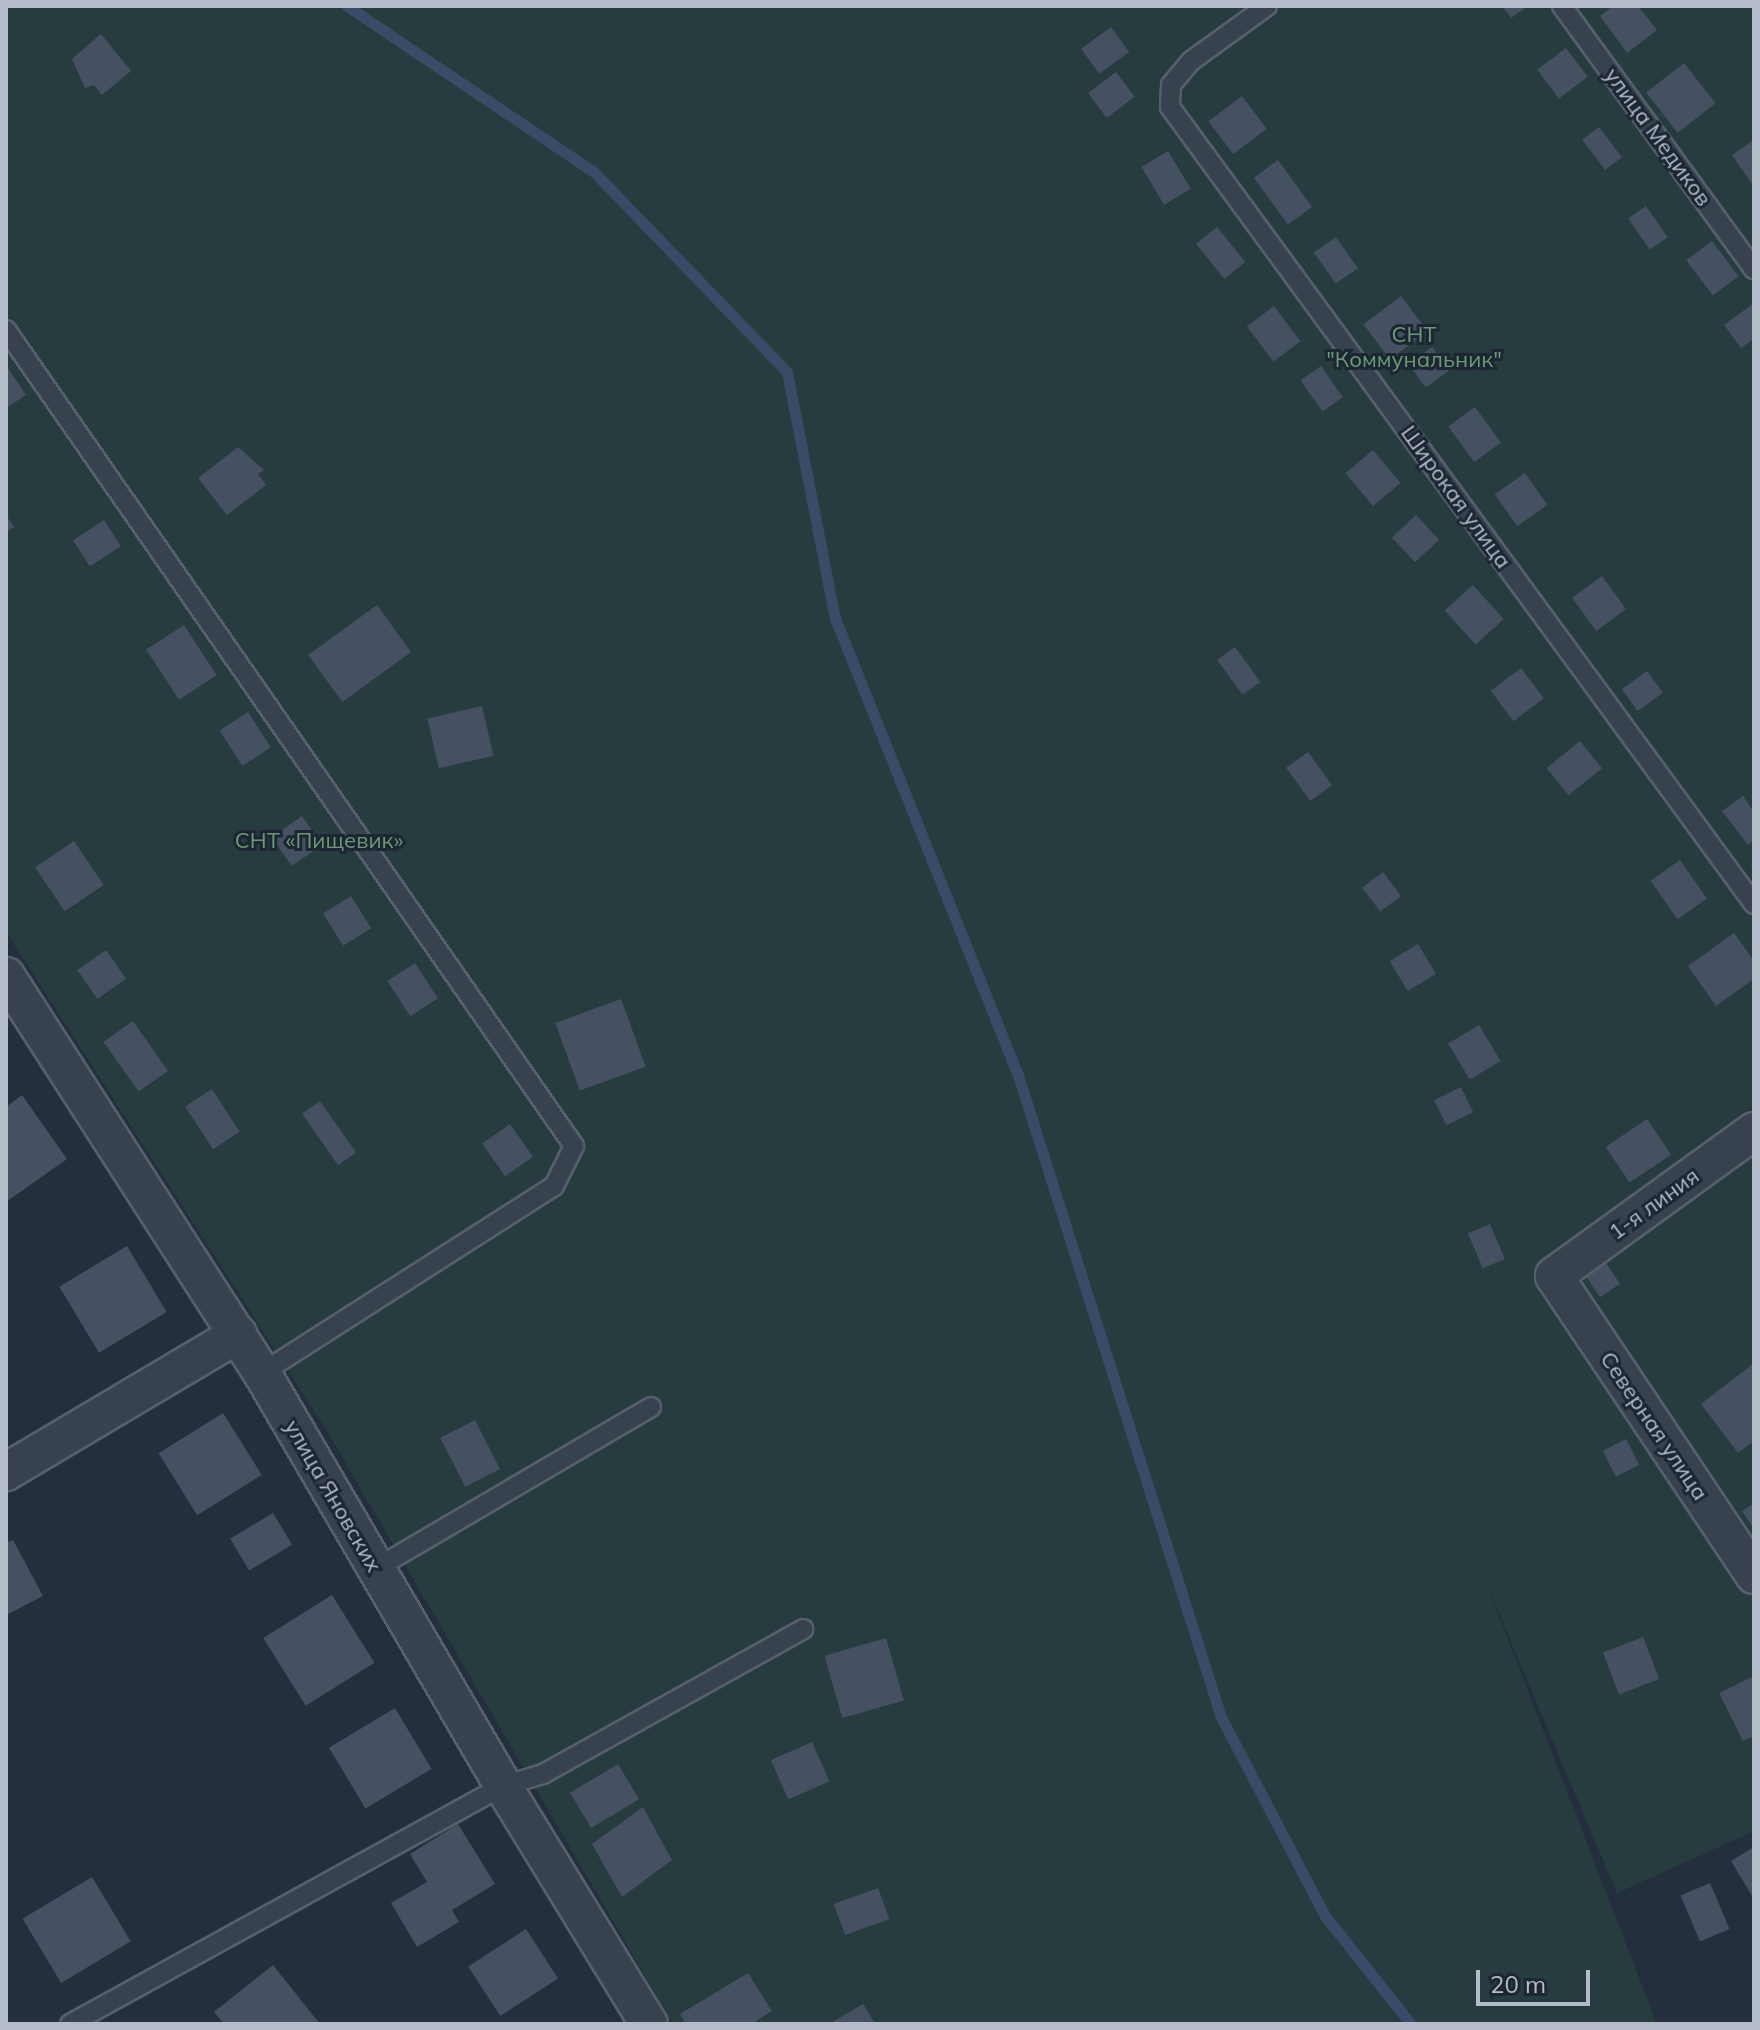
<!DOCTYPE html>
<meta charset="utf-8">
<style>
body{margin:0}
#map{position:relative;width:1760px;height:2030px;overflow:hidden;background:#242f3e;font-family:Mulish,sans-serif}
div>[style]{position:absolute}
[style*='--x']{left:calc(var(--x)*1px);top:calc(var(--y)*1px);width:calc(var(--w)*1px);rotate:calc(var(--a)*1deg)}
.green>*{inset:0;background:#263c3f}
.stream>*{height:11px;margin:-5.5px;padding:0 5.5px;transform-origin:5.5px;border-radius:5.5px;background:#394c67}
.building>*{inset:0;background:#455162;transform-origin:0 0}
.roads{filter:drop-shadow(2px 0 #565f6c) drop-shadow(-2px 0 #565f6c) drop-shadow(0 2px #565f6c) drop-shadow(0 -2px #565f6c)}
.service>*{height:18px;margin:-9px;padding:0 9px;transform-origin:9px;border-radius:9px;background:#38414e}
.minor>*{height:36px;margin:-18px;padding:0 18px;transform-origin:18px;border-radius:18px;background:#38414e}
span{translate:-50% -50%;white-space:nowrap;text-align:center;line-height:1.15;-webkit-text-stroke:6px #1d2633;paint-order:stroke}
.street-label{font-size:22px;color:#b4bcc9}
.park-label{font-size:22px;color:#6b9a76}
.frame{position:absolute;inset:0;border:8px solid #b4bcc9;pointer-events:none}
.scale{position:absolute;left:1476px;top:1970px;width:114px;height:36px;box-sizing:border-box;border:4px solid #b4bcc9;border-top:0;padding-left:10px;font-size:24px;line-height:28px;white-space:nowrap;color:#b4bcc9;-webkit-text-stroke:6px #1d2633;paint-order:stroke}
</style>
<div id="map">
<div class="green">
<i style="clip-path:polygon(6px 6px,1754px 6px,1754px 1831px,1617px 1893px,1484px 1578px,1657px 2024px,673px 2024px,327px 1431px,6px 932px)"></i>
</div>
<div class="stream">
<i style="--x:347;--y:6;--w:296;--a:33.9"></i>
<i style="--x:593;--y:171;--w:279;--a:46"></i>
<i style="--x:787;--y:372;--w:251;--a:79"></i>
<i style="--x:835;--y:618;--w:489;--a:68.2"></i>
<i style="--x:1017;--y:1072;--w:676;--a:72.45"></i>
<i style="--x:1221;--y:1717;--w:225;--a:62.4"></i>
<i style="--x:1325;--y:1916;--w:138;--a:51.5"></i>
</div>
<div class="building">
<i style="clip-path:polygon(1502px 6px,1528px 6px,1511px 18px)"></i>
<i style="clip-path:polygon(1613px 6px,1638px 6px,1657px 30px,1627px 53px,1600px 16px)"></i>
<i style="left:1111px;top:27px;width:31px;height:37px;rotate:54deg"></i>
<i style="clip-path:polygon(101px 34px,131px 71px,102px 95px,94px 85px,85px 88px,72px 59px)"></i>
<i style="left:1566px;top:48px;width:36px;height:36px;rotate:53deg"></i>
<i style="left:1684px;top:63px;width:51px;height:48px;rotate:52deg"></i>
<i style="left:1116px;top:72px;width:31px;height:35px;rotate:53deg"></i>
<i style="left:1242px;top:96px;width:41px;height:42px;rotate:53deg"></i>
<i style="left:1599px;top:127px;width:38px;height:21px;rotate:53deg"></i>
<i style="clip-path:polygon(1754px 140px,1754px 187px,1732px 155px)"></i>
<i style="left:1168px;top:151px;width:44px;height:31px;rotate:59deg"></i>
<i style="left:1278px;top:160px;width:58px;height:30px;rotate:54deg"></i>
<i style="left:1646px;top:206px;width:38px;height:22px;rotate:55deg"></i>
<i style="left:1217px;top:227px;width:45px;height:27px;rotate:51deg"></i>
<i style="left:1336px;top:237px;width:38px;height:27px;rotate:55deg"></i>
<i style="left:1712px;top:241px;width:44px;height:32px;rotate:53deg"></i>
<i style="left:1401px;top:296px;width:44px;height:47px;rotate:53deg"></i>
<i style="clip-path:polygon(1754px 303px,1754px 339px,1741px 348px,1724px 325px)"></i>
<i style="left:1274px;top:306px;width:44px;height:34px;rotate:53deg"></i>
<i style="left:1432px;top:347px;width:29px;height:29px;rotate:54deg"></i>
<i style="clip-path:polygon(6px 365px,26px 395px,6px 408px)"></i>
<i style="left:1321px;top:366px;width:38px;height:25px;rotate:55deg"></i>
<i style="left:1475px;top:407px;width:44px;height:33px;rotate:54deg"></i>
<i style="clip-path:polygon(238px 447px,264px 470px,258px 474px,266px 485px,227px 515px,198px 478px)"></i>
<i style="left:1373px;top:450px;width:43px;height:36px;rotate:50deg"></i>
<i style="left:1525px;top:473px;width:39px;height:37px;rotate:55deg"></i>
<i style="clip-path:polygon(6px 515px,14px 527px,6px 532px)"></i>
<i style="left:1416px;top:515px;width:34px;height:33px;rotate:47deg"></i>
<i style="left:104px;top:520px;width:31px;height:37px;rotate:57deg"></i>
<i style="left:1602px;top:576px;width:41px;height:37px;rotate:54deg"></i>
<i style="left:1473px;top:585px;width:46px;height:38px;rotate:48deg"></i>
<i style="left:377px;top:605px;width:58px;height:85px;rotate:54deg"></i>
<i style="left:184px;top:625px;width:60px;height:45px;rotate:57deg"></i>
<i style="left:1235px;top:647px;width:43px;height:22px;rotate:54deg"></i>
<i style="left:1521px;top:668px;width:38px;height:38px;rotate:53deg"></i>
<i style="left:1647px;top:671px;width:27px;height:31px;rotate:54deg"></i>
<i style="left:482px;top:706px;width:51px;height:56px;rotate:77deg"></i>
<i style="left:248px;top:712px;width:42px;height:34px;rotate:57deg"></i>
<i style="left:1580px;top:741px;width:35px;height:43px;rotate:51deg"></i>
<i style="left:1308px;top:752px;width:41px;height:27px;rotate:54deg"></i>
<i style="clip-path:polygon(1743px 796px,1754px 812px,1754px 840px,1748px 845px,1722px 811px)"></i>
<i style="left:302px;top:816px;width:35px;height:37px;rotate:55deg"></i>
<i style="left:74px;top:841px;width:53px;height:47px;rotate:56deg"></i>
<i style="left:1680px;top:860px;width:47px;height:36px;rotate:55deg"></i>
<i style="left:1383px;top:872px;width:30px;height:26px;rotate:53deg"></i>
<i style="left:351px;top:896px;width:38px;height:33px;rotate:58deg"></i>
<i style="clip-path:polygon(1734px 933px,1754px 961px,1754px 979px,1716px 1006px,1688px 966px)"></i>
<i style="left:1418px;top:944px;width:35px;height:33px;rotate:59deg"></i>
<i style="left:106px;top:950px;width:35px;height:35px;rotate:55deg"></i>
<i style="left:415px;top:963px;width:42px;height:33px;rotate:57deg"></i>
<i style="left:621px;top:999px;width:72px;height:70px;rotate:70deg"></i>
<i style="left:133px;top:1021px;width:61px;height:36px;rotate:55deg"></i>
<i style="left:1479px;top:1025px;width:42px;height:36px;rotate:59deg"></i>
<i style="left:1461px;top:1087px;width:28px;height:30px;rotate:64deg"></i>
<i style="left:212px;top:1089px;width:51px;height:32px;rotate:57deg"></i>
<i style="clip-path:polygon(22px 1095px,67px 1159px,6px 1202px,6px 1107px)"></i>
<i style="left:320px;top:1101px;width:63px;height:22px;rotate:55deg"></i>
<i style="left:1647px;top:1119px;width:43px;height:50px;rotate:56deg"></i>
<i style="left:510px;top:1124px;width:40px;height:34px;rotate:55deg"></i>
<i style="left:1490px;top:1224px;width:38px;height:24px;rotate:67deg"></i>
<i style="left:127px;top:1246px;width:77px;height:79px;rotate:59deg"></i>
<i style="left:1606px;top:1263px;width:25px;height:24px;rotate:56deg"></i>
<i style="clip-path:polygon(1754px 1363px,1754px 1441px,1738px 1453px,1701px 1404px)"></i>
<i style="left:223px;top:1413px;width:73px;height:76px;rotate:58deg"></i>
<i style="left:475px;top:1420px;width:55px;height:39px;rotate:63deg"></i>
<i style="left:1626px;top:1439px;width:29px;height:26px;rotate:63deg"></i>
<i style="clip-path:polygon(1754px 1503px,1754px 1529px,1742px 1511px)"></i>
<i style="left:273px;top:1513px;width:37px;height:50px;rotate:59deg"></i>
<i style="clip-path:polygon(13px 1540px,43px 1596px,6px 1615px,6px 1543px)"></i>
<i style="left:332px;top:1595px;width:80px;height:81px;rotate:58deg"></i>
<i style="left:1643px;top:1637px;width:45px;height:43px;rotate:69deg"></i>
<i style="left:886px;top:1638px;width:65px;height:64px;rotate:74deg"></i>
<i style="clip-path:polygon(1754px 1676px,1754px 1736px,1743px 1741px,1719px 1693px)"></i>
<i style="left:395px;top:1708px;width:71px;height:77px;rotate:59deg"></i>
<i style="left:812px;top:1742px;width:43px;height:45px;rotate:66deg"></i>
<i style="left:618px;top:1764px;width:41px;height:56px;rotate:59deg"></i>
<i style="clip-path:polygon(643px 1807px,672px 1860px,622px 1897px,592px 1844px)"></i>
<i style="clip-path:polygon(458px 1824px,495px 1884px,452px 1910px,459px 1922px,417px 1947px,391px 1903px,427px 1882px,410px 1854px)"></i>
<i style="clip-path:polygon(1754px 1847px,1754px 1899px,1731px 1861px)"></i>
<i style="left:92px;top:1877px;width:75px;height:81px;rotate:59deg"></i>
<i style="left:1710px;top:1883px;width:50px;height:32px;rotate:67deg"></i>
<i style="left:878px;top:1888px;width:33px;height:47px;rotate:70deg"></i>
<i style="left:526px;top:1929px;width:59px;height:69px;rotate:57deg"></i>
<i style="clip-path:polygon(273px 1965px,320px 2024px,224px 2024px,214px 2012px)"></i>
<i style="clip-path:polygon(748px 1973px,772px 2011px,751px 2024px,686px 2024px,680px 2014px)"></i>
<i style="clip-path:polygon(863px 2004px,875px 2024px,829px 2024px)"></i>
</div>
<div class="roads">
<div class="service">
<i style="--x:1267;--y:6;--w:94;--a:144.1"></i>
<i style="--x:1191;--y:61;--w:31;--a:130"></i>
<i style="--x:1171;--y:85;--w:22;--a:93"></i>
<i style="--x:1170;--y:107;--w:988;--a:53.77"></i>
<i style="--x:1562;--y:6;--w:326;--a:53.9"></i>
<i style="--x:6;--y:330;--w:994;--a:55.16"></i>
<i style="--x:574;--y:1146;--w:45;--a:116.6"></i>
<i style="--x:554;--y:1186;--w:347;--a:147.4"></i>
<i style="--x:375;--y:1569;--w:320;--a:-30.4"></i>
<i style="--x:70;--y:2024;--w:494;--a:-28.8"></i>
<i style="--x:503;--y:1786;--w:42;--a:-16.7"></i>
<i style="--x:543;--y:1774;--w:298;--a:-29.1"></i>
</div>
<div class="minor">
<i style="--x:6;--y:976;--w:472;--a:57.2"></i>
<i style="--x:262;--y:1373;--w:478;--a:59.7"></i>
<i style="--x:503;--y:1786;--w:279;--a:58.5"></i>
<i style="--x:1754;--y:1131;--w:247;--a:144.1"></i>
<i style="--x:1554;--y:1276;--w:360;--a:56.2"></i>
<i style="--x:6;--y:1472;--w:270;--a:-30.7"></i>
</div>
</div>
<div class="street-label">
<span style="left:1658px;top:137px;rotate:54deg">улица Медиков</span>
<span style="left:1456px;top:497px;rotate:54deg">Широкая улица</span>
<span style="left:1654px;top:1204px;rotate:-36deg">1-я линия</span>
<span style="left:1654px;top:1426px;rotate:56deg">Северная улица</span>
<span style="left:333px;top:1496px;rotate:60deg">улица Яновских</span>
</div>
<div class="park-label">
<span style="left:1414px;top:347px">СНТ<br>"Коммунальник"</span>
<span style="left:319px;top:841px">СНТ «Пищевик»</span>
</div>
<div class="frame"></div>
<div class="scale">20 m</div>
</div>
